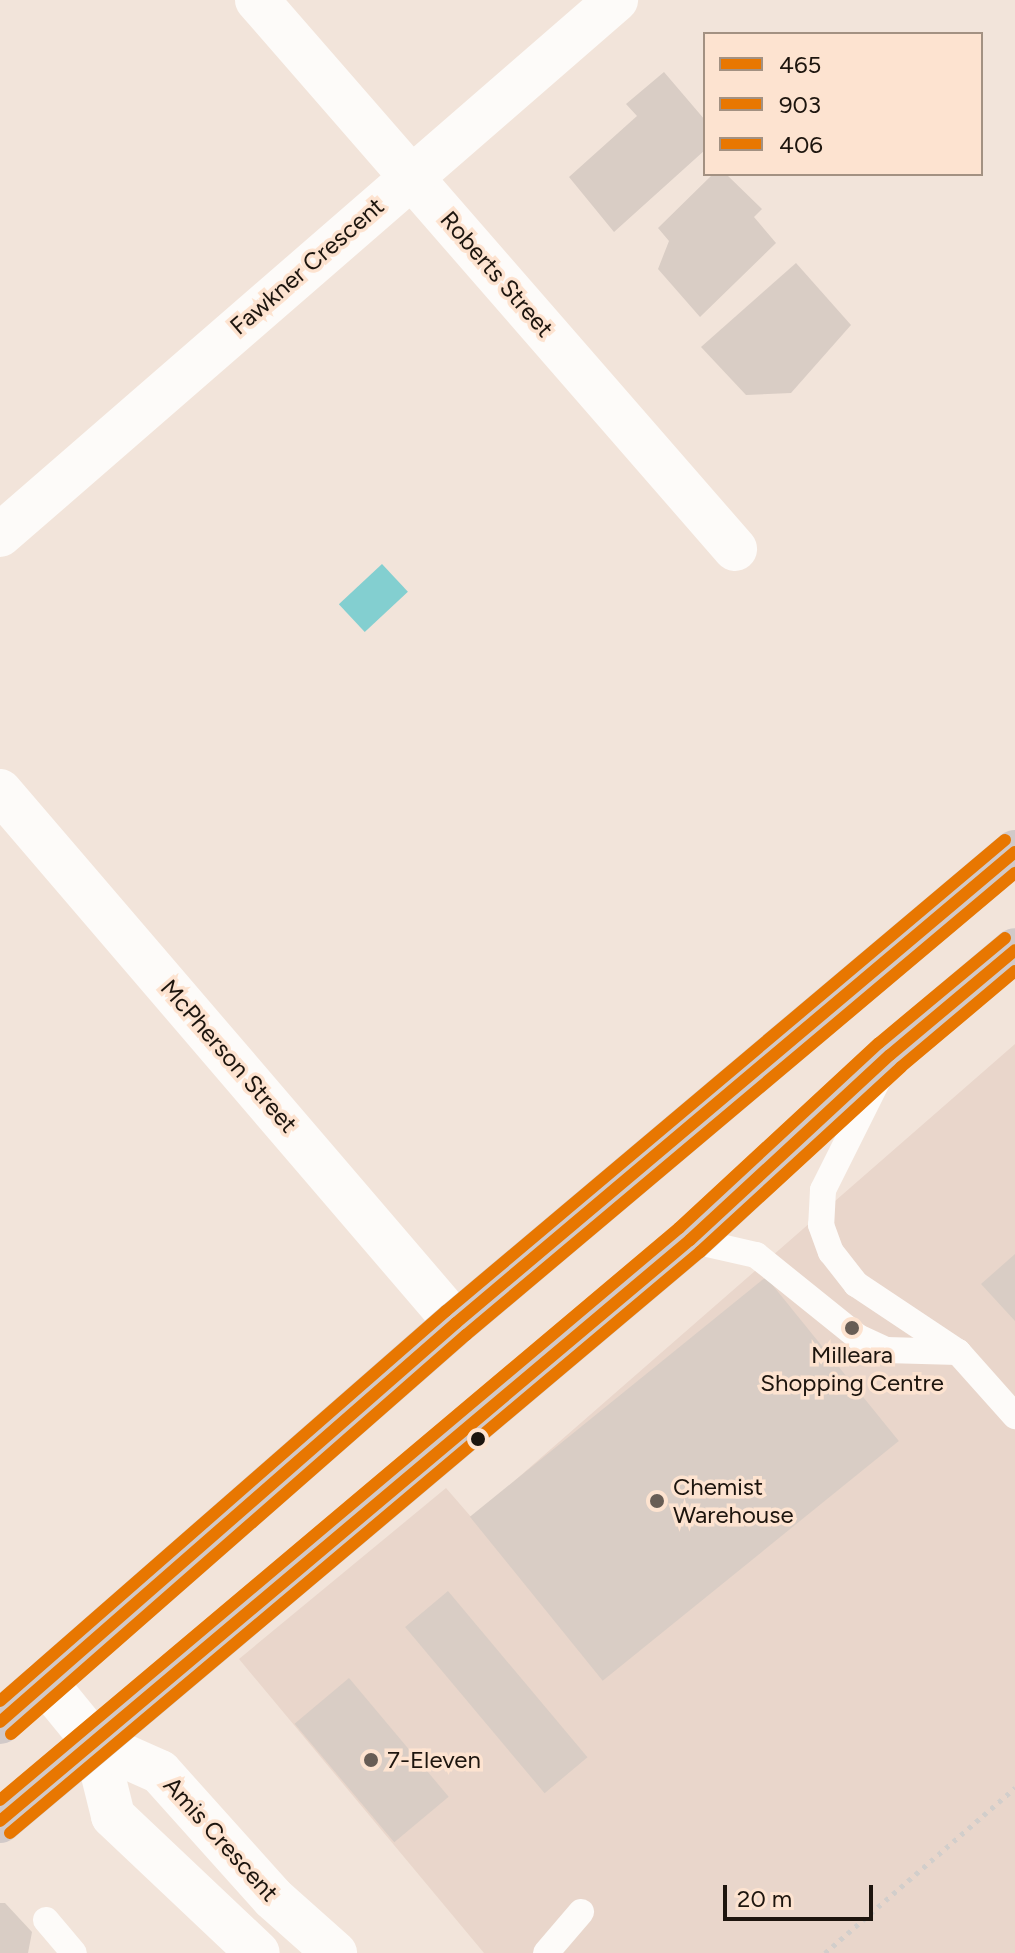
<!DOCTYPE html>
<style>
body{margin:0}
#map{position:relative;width:1015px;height:1953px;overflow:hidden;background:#f2e4da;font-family:Figtree,sans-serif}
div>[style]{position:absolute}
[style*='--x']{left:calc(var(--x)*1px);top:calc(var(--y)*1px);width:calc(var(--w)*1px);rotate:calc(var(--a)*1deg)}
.commercial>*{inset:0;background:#e9d6cb}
.water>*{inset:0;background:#83cfd0;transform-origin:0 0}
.building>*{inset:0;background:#d9cdc5;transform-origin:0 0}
.path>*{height:5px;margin-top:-2.5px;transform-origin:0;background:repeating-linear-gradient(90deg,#d2cecb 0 4px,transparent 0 10px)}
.service>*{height:26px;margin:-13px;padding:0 13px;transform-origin:13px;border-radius:13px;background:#fdfbf9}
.minor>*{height:44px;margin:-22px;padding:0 22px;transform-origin:22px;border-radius:22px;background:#fdfbf9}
.primary>*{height:44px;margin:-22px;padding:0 22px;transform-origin:22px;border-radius:22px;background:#d1c9c8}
.bus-1>*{height:12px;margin:-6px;padding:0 6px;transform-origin:6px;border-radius:6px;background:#e87701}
.bus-2>*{height:12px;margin:-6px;padding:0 6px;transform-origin:6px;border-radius:6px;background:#e87701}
.bus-3>*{height:12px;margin:-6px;padding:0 6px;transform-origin:6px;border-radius:6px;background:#e87701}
.dots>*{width:22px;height:22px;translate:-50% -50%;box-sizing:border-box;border:4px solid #fde3d0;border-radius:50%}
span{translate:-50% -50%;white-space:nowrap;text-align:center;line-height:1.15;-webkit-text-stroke:7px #fde3d0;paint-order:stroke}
.street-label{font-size:24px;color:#1d150e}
.poi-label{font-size:24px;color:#1d150e}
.left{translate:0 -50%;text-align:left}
.legend{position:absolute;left:703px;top:32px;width:280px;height:144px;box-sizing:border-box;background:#fde3d0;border:2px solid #a39182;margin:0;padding:10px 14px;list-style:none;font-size:24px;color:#1d150e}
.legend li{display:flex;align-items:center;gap:16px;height:40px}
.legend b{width:40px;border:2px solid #a39182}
.scale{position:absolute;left:723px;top:1885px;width:150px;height:36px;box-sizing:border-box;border:4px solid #1d150e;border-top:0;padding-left:10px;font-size:24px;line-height:28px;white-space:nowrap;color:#1d150e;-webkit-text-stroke:6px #fde3d0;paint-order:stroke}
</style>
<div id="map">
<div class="commercial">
<i style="clip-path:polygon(1015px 1044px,1015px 1953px,484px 1953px,239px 1659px,446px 1488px,472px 1518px)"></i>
</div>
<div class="water">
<i style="left:382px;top:564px;width:38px;height:59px;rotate:47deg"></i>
</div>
<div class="building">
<i style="clip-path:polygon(664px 72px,705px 120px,705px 150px,614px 232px,569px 177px,637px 116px,626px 104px)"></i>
<i style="clip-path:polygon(713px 174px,726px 174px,762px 209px,754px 217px,776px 243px,700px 317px,658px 269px,669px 241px,658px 228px)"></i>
<i style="clip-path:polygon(796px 263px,851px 325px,791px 393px,746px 395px,701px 347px)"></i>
<i style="clip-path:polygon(1015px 1254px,1015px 1321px,981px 1284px)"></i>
<i style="left:766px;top:1277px;width:211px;height:381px;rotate:51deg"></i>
<i style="left:448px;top:1591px;width:217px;height:56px;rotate:50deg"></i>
<i style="left:349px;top:1678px;width:155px;height:71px;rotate:50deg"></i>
<i style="clip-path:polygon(0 1903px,5px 1903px,32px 1932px,28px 1953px,0 1953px)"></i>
</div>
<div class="path">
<i style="--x:825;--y:1953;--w:252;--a:-41"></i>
</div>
<div class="service">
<i style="--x:880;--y:1076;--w:127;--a:116.6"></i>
<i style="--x:823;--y:1190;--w:35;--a:93"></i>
<i style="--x:821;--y:1225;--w:29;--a:70"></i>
<i style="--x:831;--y:1252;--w:41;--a:52"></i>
<i style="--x:856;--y:1284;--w:123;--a:33.7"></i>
<i style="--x:958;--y:1352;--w:86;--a:48.3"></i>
<i style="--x:690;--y:1240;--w:68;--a:12.8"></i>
<i style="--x:756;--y:1255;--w:131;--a:38.8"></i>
<i style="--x:858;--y:1337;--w:31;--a:25"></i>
<i style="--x:886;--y:1350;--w:72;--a:1.6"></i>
<i style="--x:46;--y:1920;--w:43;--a:49.7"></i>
<i style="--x:546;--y:1953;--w:54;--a:-49.5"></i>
</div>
<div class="minor">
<i style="--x:257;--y:0;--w:728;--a:48.95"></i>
<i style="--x:0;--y:535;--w:816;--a:-40.97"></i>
<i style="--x:0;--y:791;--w:701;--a:49.4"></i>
<i style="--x:45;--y:1682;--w:79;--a:50.7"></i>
<i style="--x:95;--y:1743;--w:75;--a:76.1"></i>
<i style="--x:113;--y:1816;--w:199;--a:43.4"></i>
<i style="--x:95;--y:1743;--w:71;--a:24"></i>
<i style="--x:160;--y:1772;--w:169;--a:48.1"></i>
<i style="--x:273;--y:1898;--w:83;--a:41.6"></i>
</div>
<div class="primary">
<i style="--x:0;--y:1722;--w:606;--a:-41.19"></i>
<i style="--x:456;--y:1323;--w:731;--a:-40.12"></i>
<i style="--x:0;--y:1821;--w:902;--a:-40.1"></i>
<i style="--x:690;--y:1240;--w:272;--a:-42.8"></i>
<i style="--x:890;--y:1055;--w:163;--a:-40"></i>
</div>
<div class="bus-1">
<i style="--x:0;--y:1722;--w:606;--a:-41.19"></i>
<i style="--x:456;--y:1323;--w:731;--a:-40.12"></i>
<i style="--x:0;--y:1821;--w:902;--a:-40.1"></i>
<i style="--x:690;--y:1240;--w:272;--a:-42.8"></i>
<i style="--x:890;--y:1055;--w:163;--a:-40"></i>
</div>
<div class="bus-2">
<i style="--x:11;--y:1734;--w:605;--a:-41.25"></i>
<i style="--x:466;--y:1335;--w:718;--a:-40.08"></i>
<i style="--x:10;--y:1833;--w:902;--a:-40.1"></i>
<i style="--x:700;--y:1252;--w:273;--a:-42.6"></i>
<i style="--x:901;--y:1067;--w:149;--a:-40.1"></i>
</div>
<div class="bus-3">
<i style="--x:0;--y:1701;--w:592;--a:-41.17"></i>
<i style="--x:446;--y:1311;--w:731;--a:-40.12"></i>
<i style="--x:0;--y:1800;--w:888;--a:-40.11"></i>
<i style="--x:679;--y:1228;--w:272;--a:-42.8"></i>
<i style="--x:879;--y:1043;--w:164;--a:-39.8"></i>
</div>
<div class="dots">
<i style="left:852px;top:1328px;background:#685d55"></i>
<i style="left:478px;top:1439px;background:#1d150e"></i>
<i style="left:657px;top:1501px;background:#685d55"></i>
<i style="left:371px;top:1760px;background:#685d55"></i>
</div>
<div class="street-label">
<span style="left:307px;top:266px;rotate:-41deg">Fawkner Crescent</span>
<span style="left:497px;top:274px;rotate:49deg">Roberts Street</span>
<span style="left:229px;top:1056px;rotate:49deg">McPherson Street</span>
<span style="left:221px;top:1839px;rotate:48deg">Amis Crescent</span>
</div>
<div class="poi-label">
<span style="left:852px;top:1369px">Milleara<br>Shopping Centre</span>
<span class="left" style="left:673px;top:1501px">Chemist<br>Warehouse</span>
<span class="left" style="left:387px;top:1760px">7-Eleven</span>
</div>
<ul class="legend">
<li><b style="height:10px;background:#e87701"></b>465</li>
<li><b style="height:10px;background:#e87701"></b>903</li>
<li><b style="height:10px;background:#e87701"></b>406</li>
</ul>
<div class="scale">20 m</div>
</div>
